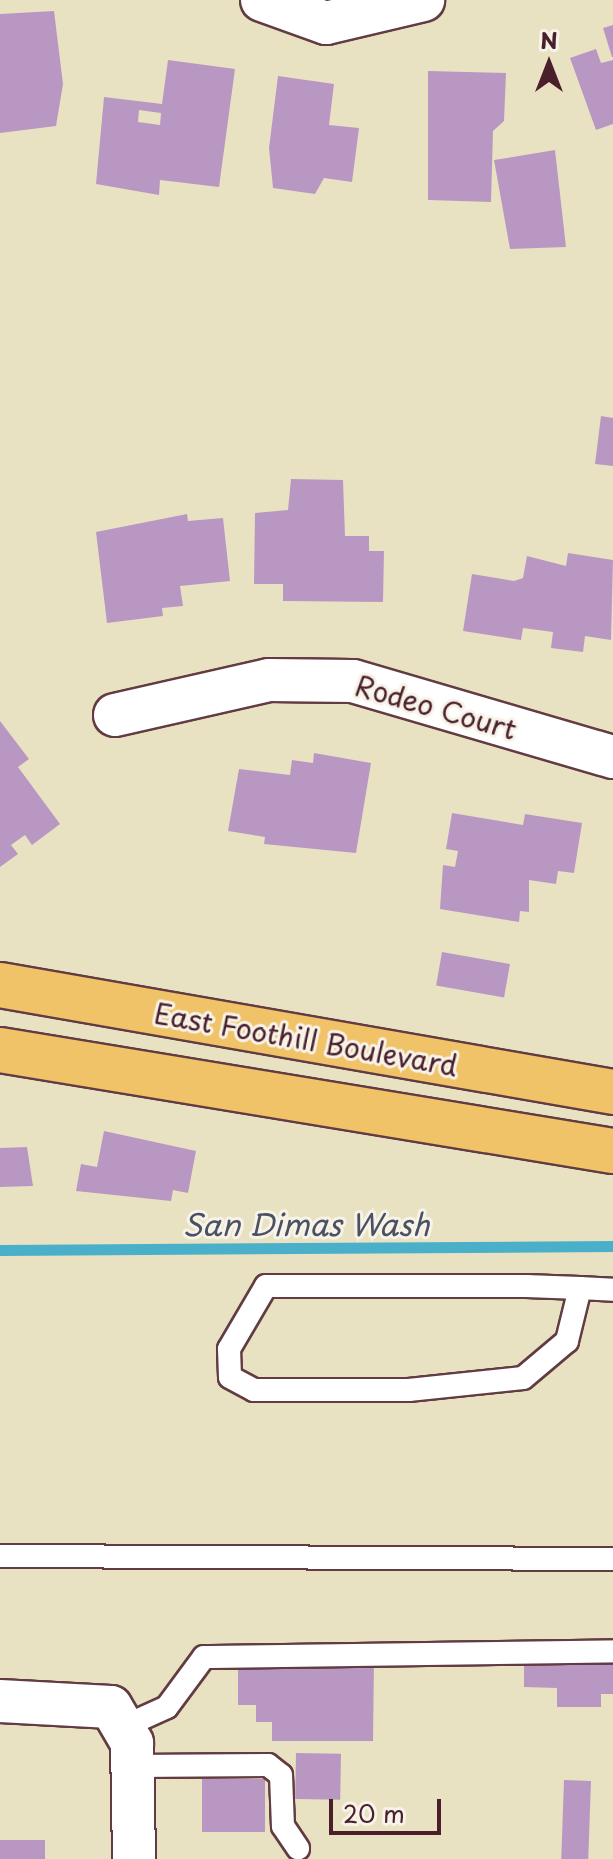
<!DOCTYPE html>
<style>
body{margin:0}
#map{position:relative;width:613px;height:1859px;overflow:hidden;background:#e9e2c2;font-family:"Playpen Sans",sans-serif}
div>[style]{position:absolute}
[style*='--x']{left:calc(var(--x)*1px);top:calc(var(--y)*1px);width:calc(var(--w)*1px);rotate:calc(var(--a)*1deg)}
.stream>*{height:11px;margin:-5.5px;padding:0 5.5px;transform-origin:5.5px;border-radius:5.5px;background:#4ab0c9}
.building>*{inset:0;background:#b898c3;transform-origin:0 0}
.roads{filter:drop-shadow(2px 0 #623c42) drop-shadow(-2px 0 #623c42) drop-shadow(0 2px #623c42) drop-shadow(0 -2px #623c42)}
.lane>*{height:22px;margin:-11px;padding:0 11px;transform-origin:11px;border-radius:11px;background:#fff}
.street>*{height:42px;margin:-21px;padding:0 21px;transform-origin:21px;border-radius:21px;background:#fff}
.primary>*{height:44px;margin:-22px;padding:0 22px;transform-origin:22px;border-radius:22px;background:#f1c369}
span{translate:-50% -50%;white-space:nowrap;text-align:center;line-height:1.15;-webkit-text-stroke:6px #f7f3e8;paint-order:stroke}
.street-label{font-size:28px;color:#4a1f2b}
.water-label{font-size:30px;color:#4a5262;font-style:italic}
.north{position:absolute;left:509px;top:24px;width:80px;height:80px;-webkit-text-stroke:6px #f7f3e8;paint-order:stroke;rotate:0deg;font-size:22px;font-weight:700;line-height:32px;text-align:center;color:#4a1f2b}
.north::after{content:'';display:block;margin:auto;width:28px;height:36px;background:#4a1f2b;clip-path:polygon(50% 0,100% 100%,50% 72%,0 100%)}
.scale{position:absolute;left:329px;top:1799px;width:112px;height:36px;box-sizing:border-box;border:4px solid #4a1f2b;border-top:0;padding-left:10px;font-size:24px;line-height:28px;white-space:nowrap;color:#4a1f2b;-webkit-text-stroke:6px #f7f3e8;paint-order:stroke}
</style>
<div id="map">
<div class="stream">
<i style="--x:0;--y:1250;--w:613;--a:-0.37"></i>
</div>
<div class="building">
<i style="clip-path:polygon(54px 11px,63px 84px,56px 126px,0 133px,0 14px)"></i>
<i style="clip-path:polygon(613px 25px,613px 57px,612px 57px,603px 28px)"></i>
<i style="clip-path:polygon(596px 49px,601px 63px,613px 60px,613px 124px,596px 130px,570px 58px)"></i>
<i style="clip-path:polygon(evenodd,168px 60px,235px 69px,219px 187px,160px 180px,159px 195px,96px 184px,104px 97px,162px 104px,168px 60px,139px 110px,161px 113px,160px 125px,138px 122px,139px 110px)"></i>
<i style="clip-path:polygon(428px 71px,506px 73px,504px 121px,493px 131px,491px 202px,428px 200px)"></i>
<i style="clip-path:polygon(278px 76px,334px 84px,329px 125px,359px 128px,352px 182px,324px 178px,315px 194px,273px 188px,269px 148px)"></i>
<i style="clip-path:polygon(555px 150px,566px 247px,510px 249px,494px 160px)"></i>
<i style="clip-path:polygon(601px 416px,613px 418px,613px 466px,595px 464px)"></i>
<i style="clip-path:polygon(291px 479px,343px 480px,345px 536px,369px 536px,369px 551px,384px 551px,383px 602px,283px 601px,283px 584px,254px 584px,255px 513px,288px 510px)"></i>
<i style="clip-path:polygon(187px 514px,188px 521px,223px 518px,230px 581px,180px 586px,183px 606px,162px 608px,163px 616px,107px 623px,96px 532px)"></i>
<i style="clip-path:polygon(568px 553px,613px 560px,611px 640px,585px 636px,583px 652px,551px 648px,553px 632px,523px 628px,521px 640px,463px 631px,472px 574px,514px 581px,523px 578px,527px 556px,566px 566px)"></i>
<i style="clip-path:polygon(0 721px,29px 759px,18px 767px,60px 824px,32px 845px,25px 835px,11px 845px,18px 854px,0 867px)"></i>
<i style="clip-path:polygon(314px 753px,371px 763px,356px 853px,264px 844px,265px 837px,228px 831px,239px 769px,290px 775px,292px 760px,313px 763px)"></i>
<i style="clip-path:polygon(452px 813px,523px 825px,525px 814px,582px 823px,574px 873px,558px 871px,556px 884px,529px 880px,529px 912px,520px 911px,519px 922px,440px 909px,443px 865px,455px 867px,458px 851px,446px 849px)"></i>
<i style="left:442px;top:952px;width:69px;height:34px;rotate:10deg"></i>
<i style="clip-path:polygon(104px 1131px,196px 1151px,188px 1193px,173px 1190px,171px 1201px,76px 1191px,81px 1164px,97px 1167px)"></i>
<i style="clip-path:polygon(27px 1147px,33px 1186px,0 1187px,0 1148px)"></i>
<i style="clip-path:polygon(524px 1657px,613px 1658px,613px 1694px,601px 1694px,601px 1707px,557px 1707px,557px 1688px,524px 1687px)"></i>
<i style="clip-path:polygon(238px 1659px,374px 1660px,373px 1741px,272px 1741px,272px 1722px,256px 1722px,256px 1705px,238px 1705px)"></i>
<i style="left:296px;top:1753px;width:45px;height:46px;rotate:1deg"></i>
<i style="left:202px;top:1779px;width:63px;height:53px"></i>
<i style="left:564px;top:1780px;width:27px;height:79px;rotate:2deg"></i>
<i style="left:0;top:1840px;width:45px;height:19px"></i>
</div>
<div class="roads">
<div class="lane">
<i style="--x:580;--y:1288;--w:55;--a:103.8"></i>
<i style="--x:567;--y:1341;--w:57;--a:139.9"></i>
<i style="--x:523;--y:1378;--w:115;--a:174"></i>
<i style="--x:409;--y:1390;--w:155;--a:180"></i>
<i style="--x:254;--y:1390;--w:27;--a:-152"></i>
<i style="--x:230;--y:1377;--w:28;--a:-92"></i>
<i style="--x:229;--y:1349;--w:73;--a:-59.6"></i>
<i style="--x:266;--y:1286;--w:260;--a:0"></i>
<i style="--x:526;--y:1286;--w:54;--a:2.1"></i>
<i style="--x:580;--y:1288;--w:33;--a:3"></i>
<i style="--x:0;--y:1556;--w:613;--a:0.28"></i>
<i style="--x:123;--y:1727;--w:48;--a:-24.4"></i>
<i style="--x:167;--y:1707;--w:62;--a:-53.5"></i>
<i style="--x:204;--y:1657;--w:409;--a:-0.8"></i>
<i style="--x:133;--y:1766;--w:135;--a:-0.4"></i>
<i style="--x:268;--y:1765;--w:16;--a:38"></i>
<i style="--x:281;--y:1775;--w:51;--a:87.8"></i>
<i style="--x:283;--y:1826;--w:27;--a:56"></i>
</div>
<div class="street">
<i style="--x:262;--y:0;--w:68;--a:19.8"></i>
<i style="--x:326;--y:23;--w:100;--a:-13.3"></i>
<i style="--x:115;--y:715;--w:158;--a:-12.8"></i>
<i style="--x:269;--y:680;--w:84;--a:0.7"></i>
<i style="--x:353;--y:681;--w:271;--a:16.3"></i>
<i style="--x:0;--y:1701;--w:111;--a:3.1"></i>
<i style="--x:111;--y:1707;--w:42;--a:59.7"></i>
<i style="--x:132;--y:1743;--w:116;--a:89"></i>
</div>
<div class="primary">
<i style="--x:0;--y:985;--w:622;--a:9.9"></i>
<i style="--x:0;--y:1050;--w:621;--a:9.36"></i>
</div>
</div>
<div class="street-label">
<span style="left:436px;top:707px;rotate:16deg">Rodeo Court</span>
<span style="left:306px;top:1039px;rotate:10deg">East Foothill Boulevard</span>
</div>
<div class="water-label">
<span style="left:306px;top:1224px">San Dimas Wash</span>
</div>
<div class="north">N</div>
<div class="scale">20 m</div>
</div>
